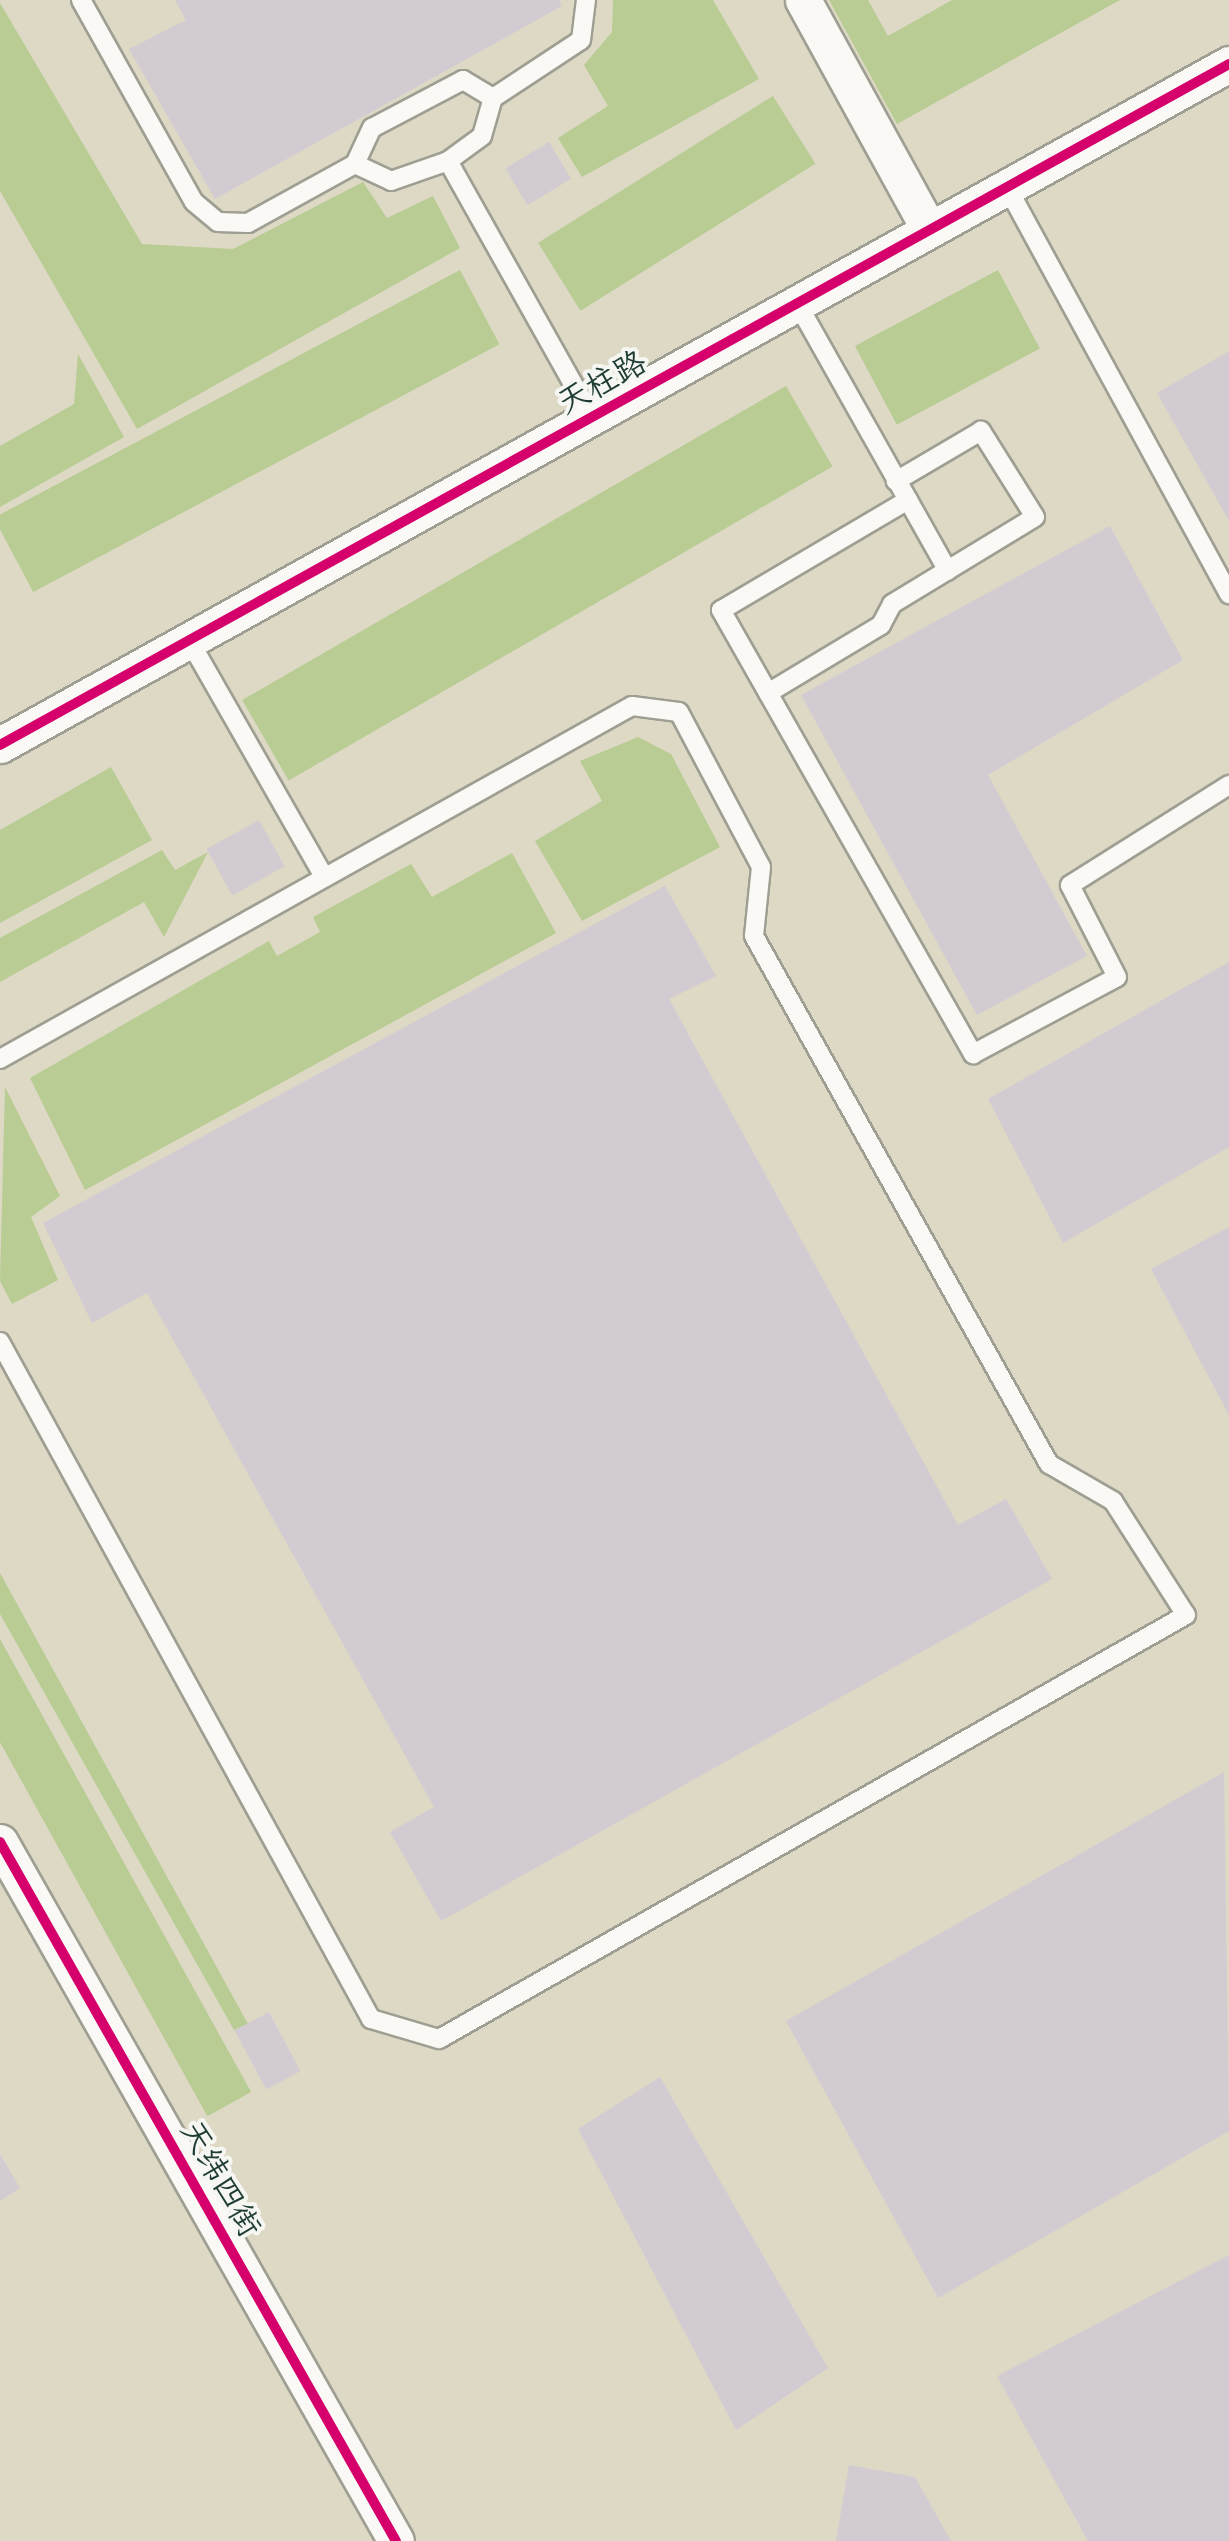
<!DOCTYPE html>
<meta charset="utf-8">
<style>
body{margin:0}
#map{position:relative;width:1229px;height:2541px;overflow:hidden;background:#ddd9c5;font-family:Sriracha,"LXGW WenKai TC",sans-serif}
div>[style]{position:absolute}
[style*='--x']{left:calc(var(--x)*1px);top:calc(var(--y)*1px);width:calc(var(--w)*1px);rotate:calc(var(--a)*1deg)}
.green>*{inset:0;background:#b8cc94;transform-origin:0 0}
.building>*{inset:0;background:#d2ccd2;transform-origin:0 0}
.roads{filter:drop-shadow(2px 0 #9e9f92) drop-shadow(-2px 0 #9e9f92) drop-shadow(0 2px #9e9f92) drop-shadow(0 -2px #9e9f92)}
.service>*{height:18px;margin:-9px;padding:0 9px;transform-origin:9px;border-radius:9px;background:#faf9f6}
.minor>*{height:35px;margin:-17.5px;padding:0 17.5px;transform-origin:17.5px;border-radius:17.5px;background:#faf9f6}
.cycleway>*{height:10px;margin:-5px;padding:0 5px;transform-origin:5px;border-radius:5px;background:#d6006c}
span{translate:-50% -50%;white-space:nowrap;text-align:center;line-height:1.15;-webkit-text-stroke:8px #f6f6f2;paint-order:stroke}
.street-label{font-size:32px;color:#1f3d34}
</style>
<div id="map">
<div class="green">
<i style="clip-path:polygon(613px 0,713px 0,759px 79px,582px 177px,558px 138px,608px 106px,584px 65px,612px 32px)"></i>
<i style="clip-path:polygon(829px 0,868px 0,888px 36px,952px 0,1120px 0,897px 124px)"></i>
<i style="clip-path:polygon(0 3px,142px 244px,233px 249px,363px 182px,387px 218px,433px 196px,460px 248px,137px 429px,0 191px)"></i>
<i style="left:773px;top:96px;width:80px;height:277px;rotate:58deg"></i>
<i style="left:460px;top:270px;width:84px;height:528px;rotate:62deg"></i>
<i style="left:998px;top:270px;width:89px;height:162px;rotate:62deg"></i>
<i style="clip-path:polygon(78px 354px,124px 437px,0 507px,0 446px,74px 404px)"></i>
<i style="left:786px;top:386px;width:93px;height:628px;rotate:60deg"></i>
<i style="clip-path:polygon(638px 737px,671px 754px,720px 847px,582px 921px,535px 841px,602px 801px,580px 761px)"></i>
<i style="clip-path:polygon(111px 767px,152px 840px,0 923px,0 830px)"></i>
<i style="clip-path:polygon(162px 850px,175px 870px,208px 852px,164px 937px,144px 902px,0 982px,0 938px)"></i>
<i style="clip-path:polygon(512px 853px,556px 933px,85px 1190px,30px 1078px,269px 941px,277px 956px,320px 932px,313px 917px,411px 864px,432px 897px)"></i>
<i style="clip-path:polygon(5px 1087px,60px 1196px,31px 1217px,58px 1280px,12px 1304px,0 1281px)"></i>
<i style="clip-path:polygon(0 1573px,248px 2024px,234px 2030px,0 1614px)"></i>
<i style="left:0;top:1639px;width:518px;height:50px;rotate:61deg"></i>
</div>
<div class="building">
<i style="clip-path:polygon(175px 0,559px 0,562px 6px,215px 199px,129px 49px,186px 20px)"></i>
<i style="left:549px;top:142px;width:43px;height:51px;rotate:59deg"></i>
<i style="clip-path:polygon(1229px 351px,1229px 521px,1157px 393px)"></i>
<i style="clip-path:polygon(1110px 526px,1183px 660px,988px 775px,1087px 956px,977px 1015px,801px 695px)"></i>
<i style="left:259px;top:820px;width:53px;height:60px;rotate:61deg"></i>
<i style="clip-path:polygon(665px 886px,716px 976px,669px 999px,958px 1525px,1006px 1499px,1052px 1579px,441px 1921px,390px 1832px,434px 1807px,147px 1293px,92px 1323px,43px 1223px)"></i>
<i style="clip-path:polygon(1229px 962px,1229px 1147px,1063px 1243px,988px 1099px)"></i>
<i style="clip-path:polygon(1229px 1227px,1229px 1415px,1151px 1269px)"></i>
<i style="clip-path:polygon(1224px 1772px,1229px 2131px,938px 2298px,786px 2021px)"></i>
<i style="left:269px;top:2012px;width:67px;height:39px;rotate:62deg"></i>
<i style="clip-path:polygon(660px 2077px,828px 2368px,736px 2430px,578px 2129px)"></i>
<i style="clip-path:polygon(0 2154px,20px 2188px,0 2201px)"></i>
<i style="clip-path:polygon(1229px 2255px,1229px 2541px,1088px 2541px,997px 2376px)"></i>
<i style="clip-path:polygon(849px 2465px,915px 2477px,951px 2541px,836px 2541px)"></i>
</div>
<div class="roads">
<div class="service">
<i style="--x:81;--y:0;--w:231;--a:60.8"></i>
<i style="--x:194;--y:202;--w:31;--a:40"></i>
<i style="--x:218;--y:222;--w:30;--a:2"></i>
<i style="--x:248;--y:223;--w:122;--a:-28.9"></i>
<i style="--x:355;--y:164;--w:40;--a:25"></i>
<i style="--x:391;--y:181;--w:60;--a:-19.3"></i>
<i style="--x:448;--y:161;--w:295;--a:60.7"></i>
<i style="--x:448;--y:161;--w:42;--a:-36.3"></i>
<i style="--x:482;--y:136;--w:40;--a:-74"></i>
<i style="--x:493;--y:98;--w:105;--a:-33.4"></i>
<i style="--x:581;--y:40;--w:40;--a:-82.9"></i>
<i style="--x:355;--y:164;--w:40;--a:-65"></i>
<i style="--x:372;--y:128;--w:103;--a:-27.8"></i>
<i style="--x:463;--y:80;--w:35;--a:31"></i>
<i style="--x:1007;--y:187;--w:464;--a:61.4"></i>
<i style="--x:797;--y:303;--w:226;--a:60.6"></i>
<i style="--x:908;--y:500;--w:217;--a:149.5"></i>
<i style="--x:721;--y:610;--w:511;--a:60.42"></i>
<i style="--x:973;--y:1054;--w:163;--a:-28.1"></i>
<i style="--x:1117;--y:977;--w:103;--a:-117.1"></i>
<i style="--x:1070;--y:885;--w:188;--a:-32.2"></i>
<i style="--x:908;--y:500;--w:81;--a:60.6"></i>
<i style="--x:189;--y:640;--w:268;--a:60.3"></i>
<i style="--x:768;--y:693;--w:132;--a:-31"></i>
<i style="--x:881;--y:625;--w:24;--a:-62"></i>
<i style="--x:892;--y:604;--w:167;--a:-31.3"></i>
<i style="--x:1035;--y:517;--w:102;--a:-122.1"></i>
<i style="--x:981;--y:431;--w:99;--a:149.5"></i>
<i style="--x:0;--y:1059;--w:724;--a:-29.19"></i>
<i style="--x:632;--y:706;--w:47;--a:7.3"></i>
<i style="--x:679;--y:712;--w:175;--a:62.1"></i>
<i style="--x:761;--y:867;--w:69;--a:95.8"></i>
<i style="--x:754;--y:936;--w:605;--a:60.81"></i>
<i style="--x:1049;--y:1464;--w:74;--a:30"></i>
<i style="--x:1113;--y:1501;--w:135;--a:57.4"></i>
<i style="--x:1186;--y:1615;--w:859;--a:150.42"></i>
<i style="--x:439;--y:2039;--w:71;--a:-163.6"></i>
<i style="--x:371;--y:2019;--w:772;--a:-118.72"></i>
</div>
<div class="minor">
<i style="--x:803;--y:0;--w:261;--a:61.2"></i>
<i style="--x:0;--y:745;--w:1405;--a:-28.99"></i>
<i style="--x:0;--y:1842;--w:803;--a:60.47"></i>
</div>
</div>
<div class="cycleway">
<i style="--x:0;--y:745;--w:1405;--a:-28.99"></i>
<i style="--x:0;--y:1842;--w:803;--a:60.47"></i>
</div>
<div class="street-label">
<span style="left:602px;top:383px;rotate:-29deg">天柱路</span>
<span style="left:220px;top:2179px;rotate:60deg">天纬四街</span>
</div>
</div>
